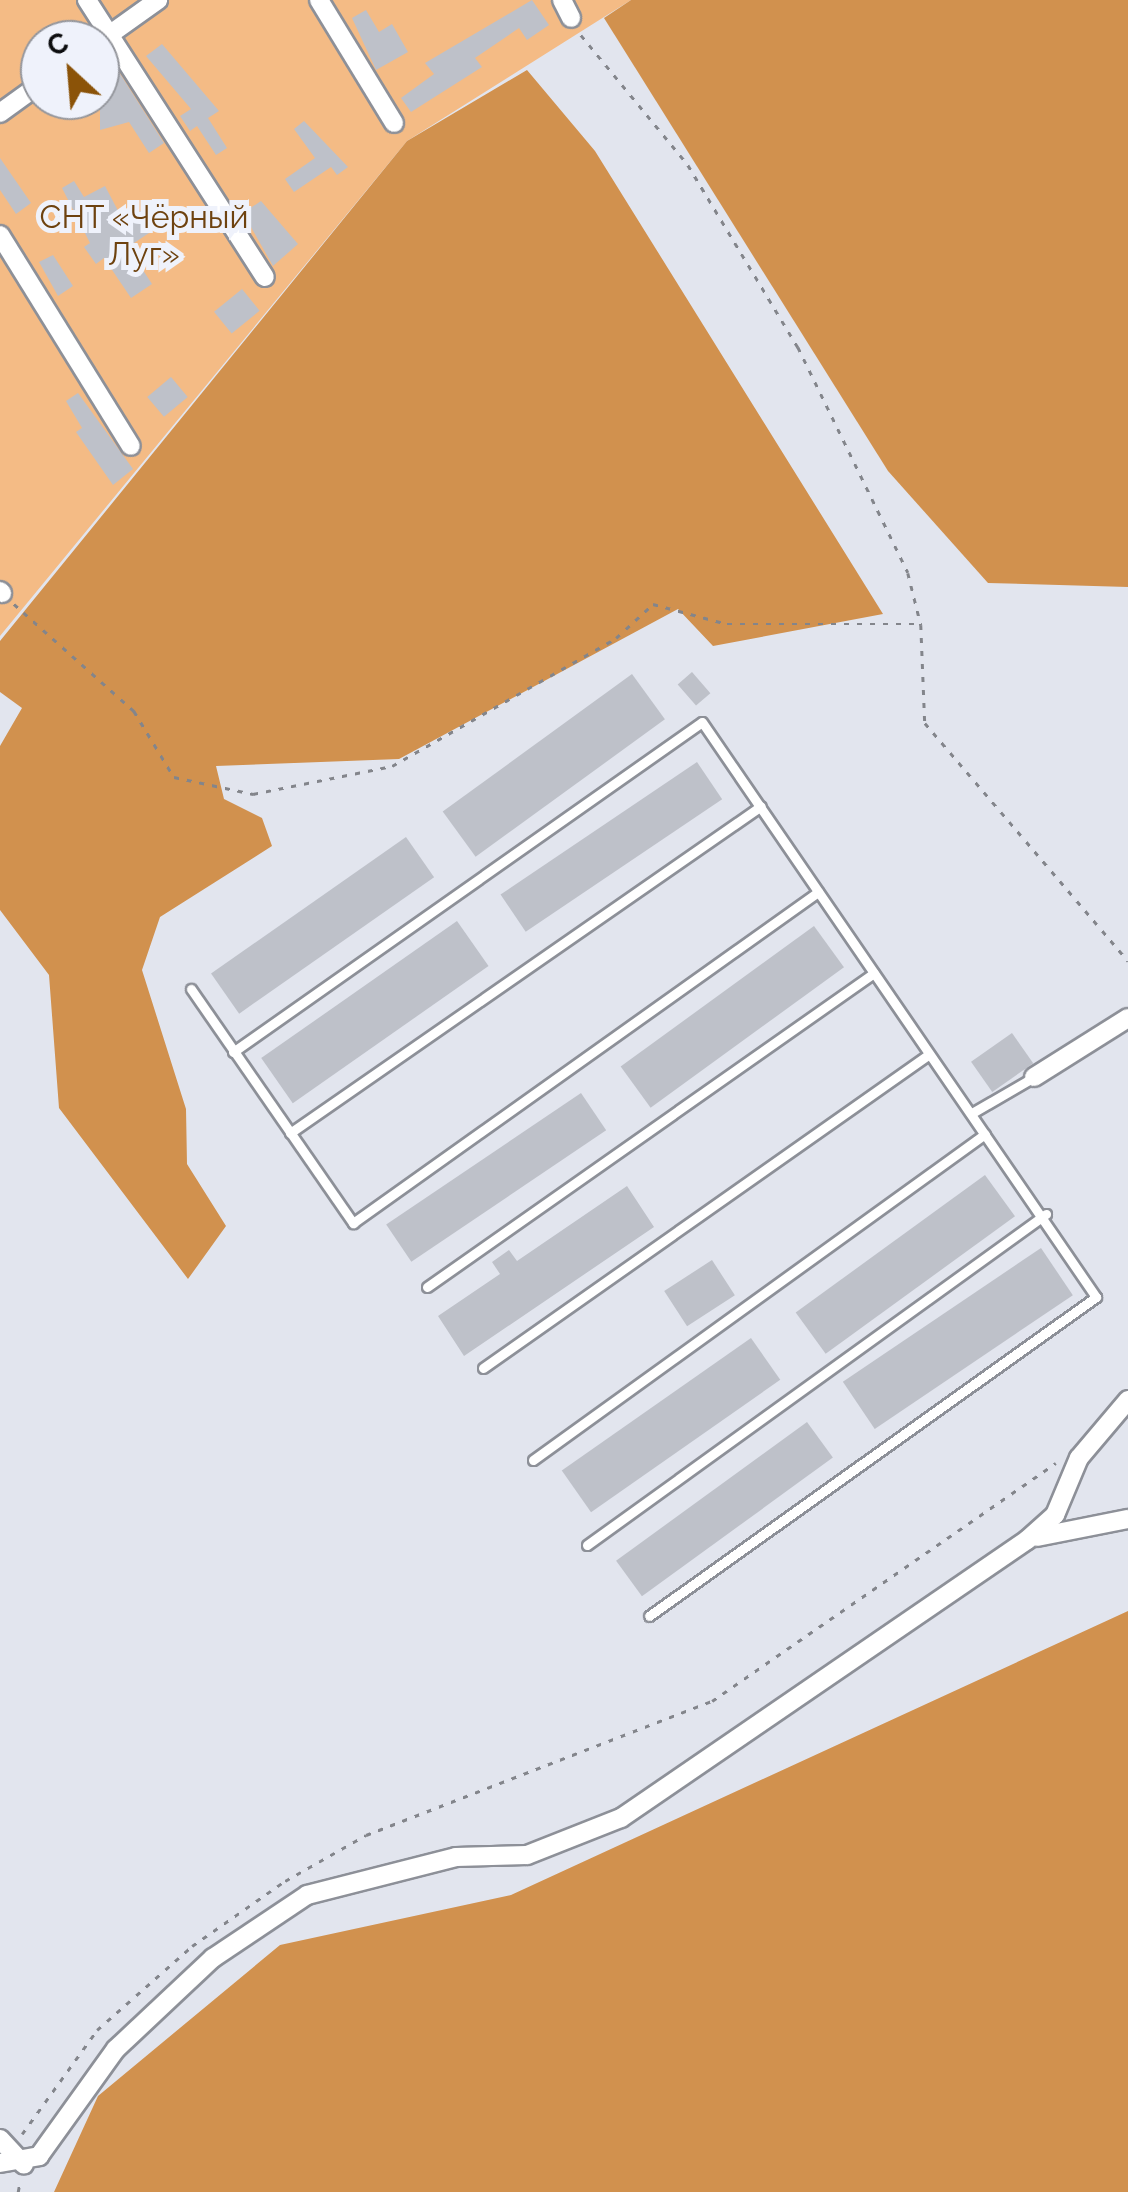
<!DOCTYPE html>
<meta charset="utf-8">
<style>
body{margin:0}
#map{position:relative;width:1128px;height:2192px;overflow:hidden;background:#e2e5ee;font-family:Raleway,sans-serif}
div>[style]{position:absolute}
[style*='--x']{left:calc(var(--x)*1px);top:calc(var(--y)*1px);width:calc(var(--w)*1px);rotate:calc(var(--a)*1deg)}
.green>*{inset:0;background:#f4bb85}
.forest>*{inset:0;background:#d1914e}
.building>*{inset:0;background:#bec1c9;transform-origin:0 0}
.path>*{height:2.5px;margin-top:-1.25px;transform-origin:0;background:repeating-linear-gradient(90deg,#83858b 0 5px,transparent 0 13px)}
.roads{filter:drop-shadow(2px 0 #8d9098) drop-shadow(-2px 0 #8d9098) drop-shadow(0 2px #8d9098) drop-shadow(0 -2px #8d9098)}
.service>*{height:9px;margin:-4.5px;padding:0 4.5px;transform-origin:4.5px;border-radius:4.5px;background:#fff}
.minor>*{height:18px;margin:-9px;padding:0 9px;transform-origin:9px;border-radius:9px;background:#fff}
span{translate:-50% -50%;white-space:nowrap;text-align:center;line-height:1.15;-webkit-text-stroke:10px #eff2fb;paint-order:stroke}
.park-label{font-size:32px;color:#6e420f}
.north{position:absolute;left:20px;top:20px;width:100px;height:100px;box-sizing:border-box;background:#eff2fb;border:2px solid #94969c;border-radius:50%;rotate:334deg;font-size:28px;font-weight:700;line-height:40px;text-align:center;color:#0b0c0e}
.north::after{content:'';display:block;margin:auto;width:35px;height:45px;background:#8b5308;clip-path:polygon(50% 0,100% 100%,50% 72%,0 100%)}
</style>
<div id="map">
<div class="green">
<i style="clip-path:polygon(evenodd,0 0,631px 0,407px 141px,0 636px,0 0,40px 40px,100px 40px,100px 100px,40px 100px,40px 40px)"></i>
</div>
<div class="forest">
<i style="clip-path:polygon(631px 0,1128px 0,1128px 587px,988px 583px,888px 471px,604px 18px)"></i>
<i style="clip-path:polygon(527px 70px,595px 151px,883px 614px,713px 646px,678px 609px,399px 759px,216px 766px,224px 799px,262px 818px,272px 846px,160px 917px,142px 970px,186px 1109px,187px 1164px,226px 1226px,188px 1279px,59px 1108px,49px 975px,0 910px,0 746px,22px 708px,0 692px,0 641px,407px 141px)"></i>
<i style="clip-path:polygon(1128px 1611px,1128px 2192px,54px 2192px,98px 2096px,280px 1945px,511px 1895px)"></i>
</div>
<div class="building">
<i style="clip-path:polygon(532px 0,549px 25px,527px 40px,519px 28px,475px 58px,482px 67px,411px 112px,401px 98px,434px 74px,425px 63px)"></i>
<i style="clip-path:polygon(366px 10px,379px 32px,392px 24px,408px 52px,376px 70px,352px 18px)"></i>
<i style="clip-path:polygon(162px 44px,219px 111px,208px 118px,227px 148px,216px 155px,197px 126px,190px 131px,180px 116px,191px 109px,146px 56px)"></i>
<i style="clip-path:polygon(110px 58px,164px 143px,149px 153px,129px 122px,100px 130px,100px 64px)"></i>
<i style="clip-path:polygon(304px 121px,348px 167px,337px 175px,331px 167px,294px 192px,285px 179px,315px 158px,294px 129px)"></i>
<i style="clip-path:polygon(0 158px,31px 203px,16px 214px,0 190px)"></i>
<i style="clip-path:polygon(74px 181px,84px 197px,105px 186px,124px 222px,157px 200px,170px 219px,128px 247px,152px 284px,131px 298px,104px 258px,96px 264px,84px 247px,90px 243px,62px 188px)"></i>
<i style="clip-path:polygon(261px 201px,298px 244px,273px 266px,243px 213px)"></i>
<i style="clip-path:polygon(53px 255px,73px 286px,58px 296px,39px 262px)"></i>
<i style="left:242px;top:289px;width:28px;height:36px;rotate:51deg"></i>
<i style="left:171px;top:377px;width:26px;height:31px;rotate:50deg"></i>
<i style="clip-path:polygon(78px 393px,133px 469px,113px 485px,76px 432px,82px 428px,66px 401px)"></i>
<i style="left:692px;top:672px;width:28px;height:19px;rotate:49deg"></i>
<i style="left:632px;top:674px;width:56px;height:234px;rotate:54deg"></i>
<i style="left:697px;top:762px;width:45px;height:237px;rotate:56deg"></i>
<i style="left:406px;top:837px;width:49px;height:238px;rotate:55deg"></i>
<i style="left:457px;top:921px;width:55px;height:239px;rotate:55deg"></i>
<i style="left:814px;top:926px;width:51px;height:239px;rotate:54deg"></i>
<i style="left:1012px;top:1033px;width:37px;height:50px;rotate:55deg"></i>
<i style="left:581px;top:1093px;width:45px;height:235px;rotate:56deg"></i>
<i style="left:985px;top:1175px;width:51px;height:234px;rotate:54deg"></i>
<i style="clip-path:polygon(627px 1186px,654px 1227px,464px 1356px,438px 1316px,500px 1274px,492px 1262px,509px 1250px,517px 1261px)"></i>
<i style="left:1041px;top:1248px;width:57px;height:239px;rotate:56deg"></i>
<i style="left:712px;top:1260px;width:42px;height:57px;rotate:57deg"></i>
<i style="left:751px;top:1338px;width:51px;height:231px;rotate:55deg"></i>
<i style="left:807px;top:1422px;width:44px;height:236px;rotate:54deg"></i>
</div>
<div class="path">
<i style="--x:581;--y:35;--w:168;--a:50.5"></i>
<i style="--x:688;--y:165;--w:213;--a:58.9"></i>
<i style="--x:798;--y:347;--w:251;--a:64"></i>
<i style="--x:908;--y:573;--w:54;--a:76"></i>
<i style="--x:921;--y:625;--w:98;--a:87.7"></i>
<i style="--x:925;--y:723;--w:313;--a:49.5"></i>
<i style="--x:14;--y:604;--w:161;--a:41.7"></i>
<i style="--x:134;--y:711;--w:77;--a:58.8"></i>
<i style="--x:174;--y:777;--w:81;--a:12.1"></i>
<i style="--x:253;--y:794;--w:142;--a:-11.4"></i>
<i style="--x:392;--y:766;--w:258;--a:-29.7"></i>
<i style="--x:616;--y:638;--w:50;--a:-42.6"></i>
<i style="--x:653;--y:604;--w:77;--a:15.1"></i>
<i style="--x:727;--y:624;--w:191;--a:0"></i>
<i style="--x:22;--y:2134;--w:128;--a:-54.2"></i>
<i style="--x:97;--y:2030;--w:127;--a:-41.5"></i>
<i style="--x:192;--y:1946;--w:113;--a:-35"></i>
<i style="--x:285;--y:1881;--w:93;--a:-29.6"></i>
<i style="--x:366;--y:1835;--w:371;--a:-21.2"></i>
<i style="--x:712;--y:1701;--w:418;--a:-34.7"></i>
<i style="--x:18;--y:2192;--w:11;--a:-80"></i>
</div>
<div class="roads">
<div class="service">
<i style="--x:191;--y:989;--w:285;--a:55.3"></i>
<i style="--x:353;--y:1223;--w:571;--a:-35.44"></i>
<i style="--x:233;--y:1052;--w:573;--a:-35.13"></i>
<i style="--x:702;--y:722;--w:697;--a:55.58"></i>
<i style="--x:1096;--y:1297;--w:549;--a:144.49"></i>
<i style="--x:972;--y:1113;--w:72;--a:-30.1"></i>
<i style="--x:290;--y:1133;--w:573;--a:-34.77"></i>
<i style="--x:427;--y:1287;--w:546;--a:-35.09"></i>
<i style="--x:483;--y:1368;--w:544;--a:-35.12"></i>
<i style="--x:533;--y:1460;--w:557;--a:-35.8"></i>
<i style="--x:587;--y:1545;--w:566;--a:-35.8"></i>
</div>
<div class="minor">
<i style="--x:87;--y:0;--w:329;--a:57.3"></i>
<i style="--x:319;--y:0;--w:144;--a:58.6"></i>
<i style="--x:562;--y:0;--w:20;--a:63"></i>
<i style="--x:102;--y:40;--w:69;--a:-35.5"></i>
<i style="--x:0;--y:113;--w:49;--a:-35.9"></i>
<i style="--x:0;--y:235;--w:248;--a:58.2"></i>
<i style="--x:0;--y:591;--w:3;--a:45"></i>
<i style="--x:1034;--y:1077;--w:111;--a:-32.1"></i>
<i style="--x:1037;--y:1537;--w:93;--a:-11.2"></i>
<i style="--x:0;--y:2139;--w:35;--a:47"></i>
<i style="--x:0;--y:2163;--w:40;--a:-10"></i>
<i style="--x:39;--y:2156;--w:132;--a:-54.3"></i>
<i style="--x:116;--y:2049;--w:133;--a:-43.2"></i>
<i style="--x:213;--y:1958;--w:113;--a:-33.8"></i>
<i style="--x:307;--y:1895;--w:154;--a:-14.3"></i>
<i style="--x:456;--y:1857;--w:71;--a:-1.6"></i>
<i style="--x:527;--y:1855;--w:101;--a:-21.5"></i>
<i style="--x:621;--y:1818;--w:492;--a:-34.4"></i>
<i style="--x:1027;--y:1540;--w:38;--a:-42"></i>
<i style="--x:1055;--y:1515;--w:62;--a:-67.2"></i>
<i style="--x:1079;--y:1458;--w:76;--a:-49.8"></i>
</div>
</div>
<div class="park-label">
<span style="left:144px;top:236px">СНТ «Чёрный<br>Луг»</span>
</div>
<div class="north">С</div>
</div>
